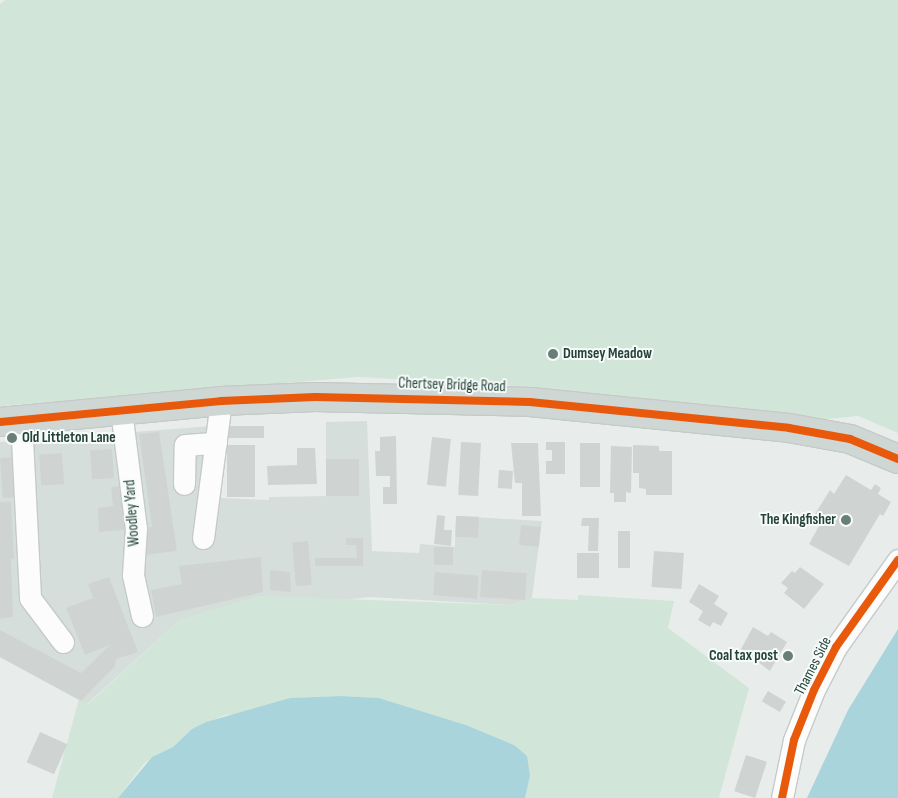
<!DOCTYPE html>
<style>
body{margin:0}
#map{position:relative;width:898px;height:798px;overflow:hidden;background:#e8edeb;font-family:"Sofia Sans Condensed",sans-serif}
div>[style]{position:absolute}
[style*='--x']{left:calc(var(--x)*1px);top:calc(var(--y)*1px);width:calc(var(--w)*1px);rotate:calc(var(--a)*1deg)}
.built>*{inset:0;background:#d6dedb}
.green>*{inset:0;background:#d1e6d8}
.water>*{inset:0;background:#a9d4db}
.building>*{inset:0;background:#cfd4d2;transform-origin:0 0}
.roads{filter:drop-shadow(1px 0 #c5cac8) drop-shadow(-1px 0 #c5cac8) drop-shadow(0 1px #c5cac8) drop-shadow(0 -1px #c5cac8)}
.minor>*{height:21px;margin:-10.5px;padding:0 10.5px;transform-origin:10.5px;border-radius:10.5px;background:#fcfcfc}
.major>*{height:28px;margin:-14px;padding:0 14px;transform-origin:14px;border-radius:14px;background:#cfd7d5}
.cycleway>*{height:8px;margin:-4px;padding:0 4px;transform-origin:4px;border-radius:4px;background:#e8590c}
.dots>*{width:14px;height:14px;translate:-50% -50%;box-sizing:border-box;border:2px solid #f7fbf9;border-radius:50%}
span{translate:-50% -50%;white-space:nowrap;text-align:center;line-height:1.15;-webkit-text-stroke:4px #f7fbf9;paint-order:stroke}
.poi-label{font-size:15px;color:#24423a;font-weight:700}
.left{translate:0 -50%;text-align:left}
.right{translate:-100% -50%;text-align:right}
.street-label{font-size:15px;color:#24423a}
</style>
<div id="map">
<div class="built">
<i style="clip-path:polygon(367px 421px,372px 551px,419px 553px,420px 544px,455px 547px,456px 516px,542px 521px,532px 598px,511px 605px,369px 597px,181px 619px,87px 704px,0 657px,0 442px,226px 425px,221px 498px,269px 500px,269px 497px,326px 496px,326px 422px)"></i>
</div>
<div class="green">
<i style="clip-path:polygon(5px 0,898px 0,898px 433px,858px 416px,818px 420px,517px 386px,358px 377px,0 406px,0 4px)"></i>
<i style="clip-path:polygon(578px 595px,674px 601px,668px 628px,749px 688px,719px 798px,525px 798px,530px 776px,514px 745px,466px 725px,379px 698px,341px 696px,290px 698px,238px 714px,225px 715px,192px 729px,173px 747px,152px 757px,143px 765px,118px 798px,52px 798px,79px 699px,88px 704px,181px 619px,259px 596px,511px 605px,532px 598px,578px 600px)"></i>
</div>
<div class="water">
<i style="clip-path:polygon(898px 629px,898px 798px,807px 798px,848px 710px)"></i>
<i style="clip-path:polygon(341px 696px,379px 698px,466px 725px,514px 745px,527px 756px,530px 776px,525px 798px,118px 798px,152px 757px,173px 747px,192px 729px,206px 722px,290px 698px)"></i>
</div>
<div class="building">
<i style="left:228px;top:426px;width:36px;height:12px"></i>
<i style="clip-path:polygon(159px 432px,177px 551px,144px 555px,140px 528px,152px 527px,139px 434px)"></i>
<i style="clip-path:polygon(396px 436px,397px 504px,383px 504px,383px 487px,390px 487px,390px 476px,376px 476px,375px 451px,380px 451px,380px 437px)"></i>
<i style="left:432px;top:437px;width:19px;height:48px;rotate:6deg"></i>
<i style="left:461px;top:442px;width:20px;height:53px;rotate:3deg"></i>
<i style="clip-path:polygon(546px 442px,565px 442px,565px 474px,546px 474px,546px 461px,552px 461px,552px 450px,546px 450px)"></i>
<i style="clip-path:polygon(511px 443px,538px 443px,541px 516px,522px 516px,522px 483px,515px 483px)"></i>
<i style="left:580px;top:443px;width:20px;height:44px"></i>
<i style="left:227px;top:445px;width:28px;height:52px"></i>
<i style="clip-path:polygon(633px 445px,659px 446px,659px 451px,672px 451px,672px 495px,646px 495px,646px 489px,639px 488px,639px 473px,633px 473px)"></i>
<i style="clip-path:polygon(611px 446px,632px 447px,631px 493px,626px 492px,626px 502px,614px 502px,614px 493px,610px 493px)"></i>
<i style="clip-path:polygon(297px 448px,315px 448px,317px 484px,268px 485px,267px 466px,297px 465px)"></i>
<i style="left:112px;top:449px;width:29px;height:22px;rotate:86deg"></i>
<i style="left:62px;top:453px;width:31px;height:23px;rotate:86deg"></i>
<i style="left:16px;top:457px;width:40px;height:16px;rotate:86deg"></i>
<i style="left:359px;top:459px;width:37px;height:33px;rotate:90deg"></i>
<i style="left:499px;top:470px;width:14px;height:18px;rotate:4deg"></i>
<i style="clip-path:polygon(846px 475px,871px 490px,875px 484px,881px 488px,878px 494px,891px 502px,883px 516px,880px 514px,849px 566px,809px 544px,819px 526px,814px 523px,818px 516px,815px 514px,830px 490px,834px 494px)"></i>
<i style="clip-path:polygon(126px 486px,132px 529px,99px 532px,98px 508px,113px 506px,111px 487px)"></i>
<i style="clip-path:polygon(0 502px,11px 502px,14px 558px,11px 559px,13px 617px,0 619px)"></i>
<i style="clip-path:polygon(437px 515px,445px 516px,444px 530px,452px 530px,451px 546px,434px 544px)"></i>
<i style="left:456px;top:516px;width:23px;height:21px;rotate:2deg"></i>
<i style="clip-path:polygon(582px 518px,599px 518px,598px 551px,588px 551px,589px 526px,581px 526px)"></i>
<i style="left:521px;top:525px;width:20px;height:20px;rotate:6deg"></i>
<i style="left:618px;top:531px;width:12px;height:37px"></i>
<i style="clip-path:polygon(346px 538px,363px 538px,363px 566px,315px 566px,315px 558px,357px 558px,356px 545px,346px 545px)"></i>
<i style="left:308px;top:541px;width:44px;height:16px;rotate:85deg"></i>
<i style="left:434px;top:547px;width:19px;height:18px"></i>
<i style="left:654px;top:551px;width:30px;height:36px;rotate:4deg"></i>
<i style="left:577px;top:553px;width:22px;height:25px"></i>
<i style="clip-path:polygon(261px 557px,263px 592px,156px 617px,151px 590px,182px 584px,179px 566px)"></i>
<i style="clip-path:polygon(800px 567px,824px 584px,804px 609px,784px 593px,788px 588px,781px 583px,792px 571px,795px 573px)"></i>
<i style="clip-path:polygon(270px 570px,290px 572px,291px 592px,270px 590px)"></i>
<i style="left:482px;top:570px;width:45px;height:27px;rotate:4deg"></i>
<i style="left:435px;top:572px;width:44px;height:23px;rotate:5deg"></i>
<i style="clip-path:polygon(109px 577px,138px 652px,116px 659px,115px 666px,81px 701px,0 657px,0 630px,81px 673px,110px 645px,85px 655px,66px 608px,93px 598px,88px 584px)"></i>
<i style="clip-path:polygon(699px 584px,719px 596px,714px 604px,728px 613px,721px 626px,713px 622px,710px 627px,698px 620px,703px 611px,689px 602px)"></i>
<i style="clip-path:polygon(753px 627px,768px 636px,771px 632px,787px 642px,770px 671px,741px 649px)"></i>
<i style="left:768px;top:691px;width:21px;height:12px;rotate:31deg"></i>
<i style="left:40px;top:732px;width:30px;height:33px;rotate:24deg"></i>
<i style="left:746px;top:755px;width:22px;height:38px;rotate:18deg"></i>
</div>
<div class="roads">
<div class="minor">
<i style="--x:121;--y:410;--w:119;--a:82.8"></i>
<i style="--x:136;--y:528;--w:47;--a:93.7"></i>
<i style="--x:133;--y:575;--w:42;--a:77.6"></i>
<i style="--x:21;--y:419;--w:179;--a:87.1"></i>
<i style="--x:30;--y:598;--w:55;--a:53.1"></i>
<i style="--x:184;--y:484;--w:39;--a:-89"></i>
<i style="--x:185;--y:445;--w:31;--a:-4"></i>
<i style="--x:203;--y:538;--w:138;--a:-82.5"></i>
<i style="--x:782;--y:798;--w:59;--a:-78.3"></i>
<i style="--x:794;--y:740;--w:54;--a:-68.2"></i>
<i style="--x:814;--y:690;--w:48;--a:-62.9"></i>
<i style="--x:836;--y:647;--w:107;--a:-54.5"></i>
</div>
<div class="major">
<i style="--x:0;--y:422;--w:222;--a:-5.4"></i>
<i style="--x:221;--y:401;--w:94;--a:-2.4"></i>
<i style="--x:315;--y:397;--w:215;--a:1.3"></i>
<i style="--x:530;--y:402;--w:260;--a:5.7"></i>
<i style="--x:789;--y:428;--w:62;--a:10.2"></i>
<i style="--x:850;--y:439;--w:52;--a:22.6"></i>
</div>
</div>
<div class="cycleway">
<i style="--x:0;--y:422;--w:222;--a:-5.4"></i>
<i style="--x:221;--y:401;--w:94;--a:-2.4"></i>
<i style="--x:315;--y:397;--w:215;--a:1.3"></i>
<i style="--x:530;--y:402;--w:260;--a:5.7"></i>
<i style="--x:789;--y:428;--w:62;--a:10.2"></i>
<i style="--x:850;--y:439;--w:52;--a:22.6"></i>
<i style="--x:782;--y:798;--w:59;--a:-78.3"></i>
<i style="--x:794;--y:740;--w:54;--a:-68.2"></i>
<i style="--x:814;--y:690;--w:48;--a:-62.9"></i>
<i style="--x:836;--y:647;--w:107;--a:-54.5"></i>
</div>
<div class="dots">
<i style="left:553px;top:354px;background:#697e78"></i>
<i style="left:12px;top:438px;background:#697e78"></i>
<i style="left:846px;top:520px;background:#697e78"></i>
<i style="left:788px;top:656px;background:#697e78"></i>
</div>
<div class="poi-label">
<span class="left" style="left:563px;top:354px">Dumsey Meadow</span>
<span class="left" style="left:22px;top:438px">Old Littleton Lane</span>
<span class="right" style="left:836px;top:520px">The Kingfisher</span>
<span class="right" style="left:778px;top:656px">Coal tax post</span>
</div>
<div class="street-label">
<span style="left:452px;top:385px;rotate:2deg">Chertsey Bridge Road</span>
<span style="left:132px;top:513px;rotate:-94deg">Woodley Yard</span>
<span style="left:813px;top:666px;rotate:-63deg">Thames Side</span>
</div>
</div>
